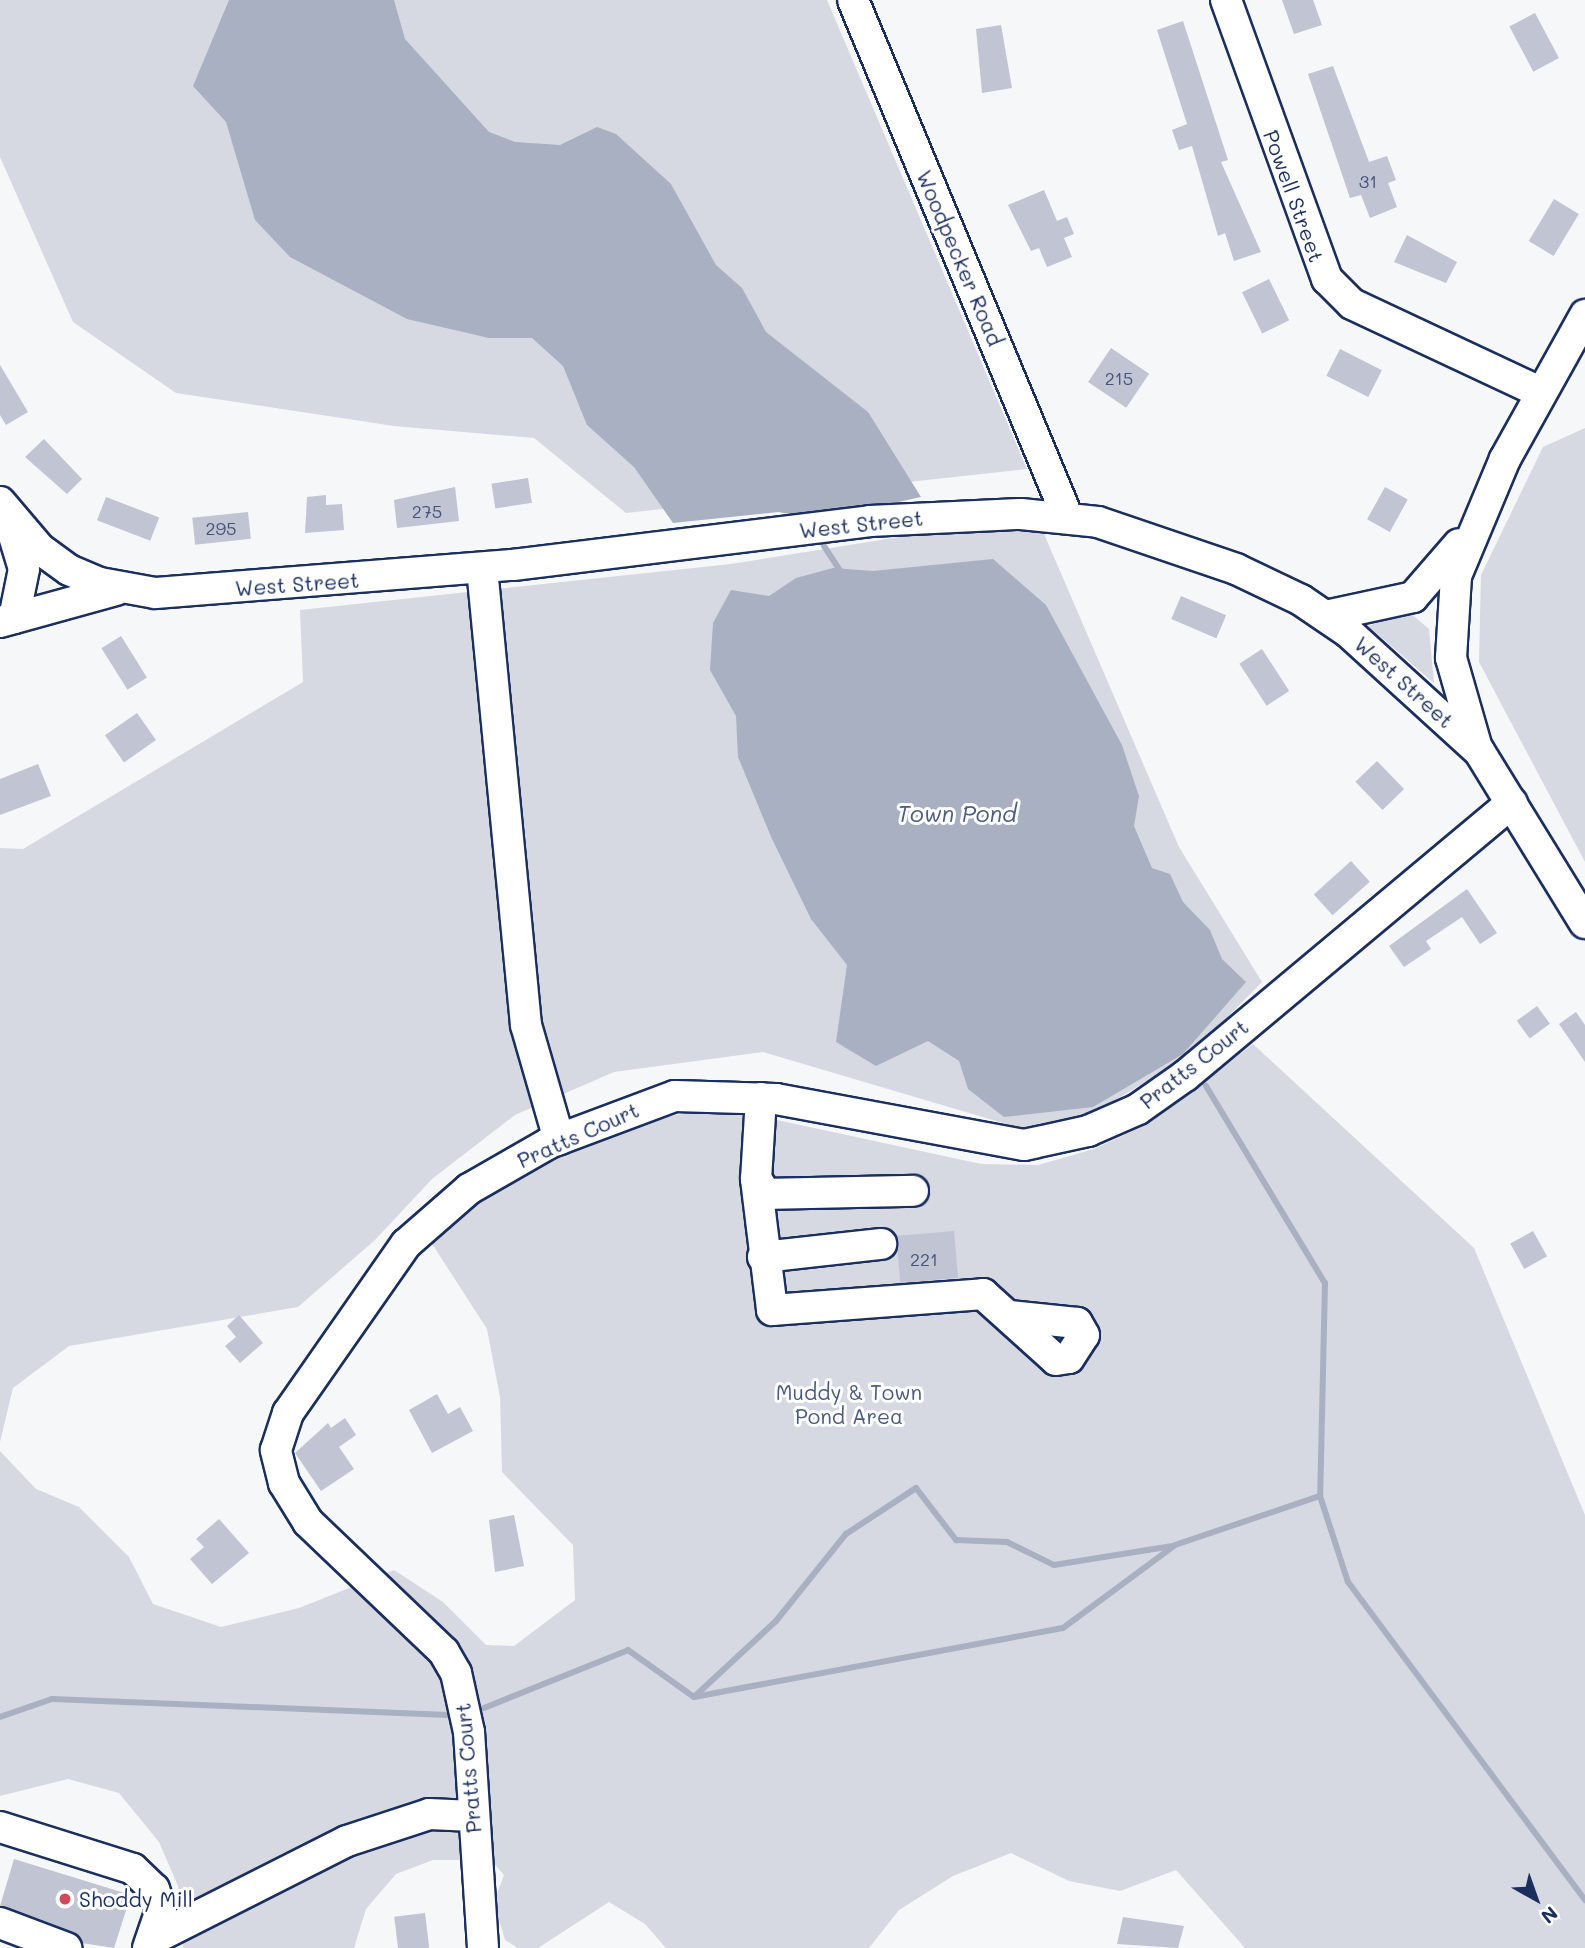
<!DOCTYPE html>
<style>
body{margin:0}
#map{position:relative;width:1585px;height:1948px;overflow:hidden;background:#f6f7f9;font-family:Mali,sans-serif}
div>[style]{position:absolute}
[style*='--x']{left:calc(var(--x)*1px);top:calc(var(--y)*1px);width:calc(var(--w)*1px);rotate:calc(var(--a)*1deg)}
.green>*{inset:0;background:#d6d9e2}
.water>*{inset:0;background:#a9b0c1}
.stream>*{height:6px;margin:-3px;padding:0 3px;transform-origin:3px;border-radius:3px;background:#a9b0c1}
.building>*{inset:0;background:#c0c4d3;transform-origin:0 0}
.roads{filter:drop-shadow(2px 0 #1b2f5e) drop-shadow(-2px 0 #1b2f5e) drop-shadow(0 2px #1b2f5e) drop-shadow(0 -2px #1b2f5e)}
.minor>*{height:30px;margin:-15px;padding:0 15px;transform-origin:15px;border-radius:15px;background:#fff}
.dots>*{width:19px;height:19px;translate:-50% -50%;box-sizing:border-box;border:4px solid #fff;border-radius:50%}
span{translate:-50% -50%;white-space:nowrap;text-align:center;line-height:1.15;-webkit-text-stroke:6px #fff;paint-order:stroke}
.number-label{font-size:18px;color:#44547b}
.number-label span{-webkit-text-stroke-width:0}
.street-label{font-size:21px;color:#1b2f5e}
.park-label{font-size:21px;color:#4a5a7f}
.poi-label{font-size:21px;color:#1b2f5e}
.left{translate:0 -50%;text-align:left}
.water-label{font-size:23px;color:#4d5c81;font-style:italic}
.north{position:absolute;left:1501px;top:1864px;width:70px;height:70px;-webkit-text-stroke:5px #fff;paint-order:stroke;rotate:140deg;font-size:19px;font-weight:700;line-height:28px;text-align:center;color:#1b2f5e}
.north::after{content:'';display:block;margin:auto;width:24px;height:32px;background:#1b2f5e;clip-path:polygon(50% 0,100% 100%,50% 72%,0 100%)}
</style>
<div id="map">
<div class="green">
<i style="clip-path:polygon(0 0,827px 0,1027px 469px,626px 513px,534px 438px,394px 426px,176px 393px,73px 322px,0 157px)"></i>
<i style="clip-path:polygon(1585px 428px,1585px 862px,1479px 662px,1481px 575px,1543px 447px)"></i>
<i style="clip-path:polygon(1041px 527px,1179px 847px,1262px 982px,1189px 1056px,1085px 1118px,1020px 1128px,763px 1052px,614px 1072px,515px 1115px,432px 1179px,375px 1240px,298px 1307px,69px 1346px,13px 1388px,0 1442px,0 848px,23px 849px,303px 682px,300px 610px,731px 564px,943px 530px)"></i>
<i style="clip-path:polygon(1409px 612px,1429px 629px,1434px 683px,1368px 626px)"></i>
<i style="clip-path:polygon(1253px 1044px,1474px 1248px,1585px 1515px,1585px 1948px,1245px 1948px,1176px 1870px,1120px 1891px,1069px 1881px,1011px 1853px,953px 1876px,899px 1910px,869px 1948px,666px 1948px,645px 1924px,609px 1902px,538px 1948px,518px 1948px,505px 1940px,494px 1902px,504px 1875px,491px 1860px,433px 1860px,396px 1874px,366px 1909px,354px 1948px,183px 1948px,178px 1886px,159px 1842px,119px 1793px,68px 1779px,0 1796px,0 1451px,36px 1489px,79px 1507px,129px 1557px,153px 1604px,221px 1627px,299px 1608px,394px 1570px,443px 1602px,486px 1645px,514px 1646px,575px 1600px,573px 1545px,502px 1472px,500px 1397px,487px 1329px,427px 1236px,553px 1157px,638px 1123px,686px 1113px,749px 1114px,981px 1164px,1038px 1165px,1094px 1149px,1148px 1124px)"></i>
</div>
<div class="water">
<i style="clip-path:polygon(229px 0,394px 0,405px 39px,489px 132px,515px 142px,560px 145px,597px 127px,616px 134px,671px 184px,716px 265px,742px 288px,766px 332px,868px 412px,921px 497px,820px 519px,778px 512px,673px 523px,634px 467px,587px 425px,563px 366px,532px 338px,489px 338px,407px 319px,290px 257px,255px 220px,226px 122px,193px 86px)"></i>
<i style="clip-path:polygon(993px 559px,1046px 605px,1122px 745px,1139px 796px,1134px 826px,1152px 868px,1170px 874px,1183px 902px,1210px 930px,1222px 959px,1246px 982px,1183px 1054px,1093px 1107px,1004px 1117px,968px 1089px,959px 1061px,928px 1041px,876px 1066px,836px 1042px,847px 965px,811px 919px,772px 839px,738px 757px,736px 716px,710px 670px,713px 623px,731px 590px,769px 596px,796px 578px,833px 568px,873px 571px)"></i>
</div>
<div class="stream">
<i style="--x:824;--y:546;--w:33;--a:57"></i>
<i style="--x:1206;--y:1086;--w:230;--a:58.9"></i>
<i style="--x:1325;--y:1283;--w:213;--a:91.3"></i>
<i style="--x:1320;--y:1496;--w:90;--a:72"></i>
<i style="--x:1348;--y:1582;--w:397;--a:53.3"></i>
<i style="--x:695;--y:1696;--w:110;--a:-42.8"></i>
<i style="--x:776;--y:1621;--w:112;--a:-51.2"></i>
<i style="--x:846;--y:1534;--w:84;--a:-33.3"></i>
<i style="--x:916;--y:1488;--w:66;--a:52.4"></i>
<i style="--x:956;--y:1540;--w:51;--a:2.2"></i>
<i style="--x:1007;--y:1542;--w:52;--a:26.1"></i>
<i style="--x:1054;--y:1565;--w:120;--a:-9.1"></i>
<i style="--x:484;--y:1708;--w:155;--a:-21.9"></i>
<i style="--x:628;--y:1650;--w:81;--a:35.5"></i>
<i style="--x:694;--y:1697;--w:375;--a:-10.6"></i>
<i style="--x:1063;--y:1628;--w:139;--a:-36.5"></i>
<i style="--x:1175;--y:1545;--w:153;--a:-18.7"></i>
<i style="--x:0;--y:1717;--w:55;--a:-19.1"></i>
<i style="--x:52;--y:1699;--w:402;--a:2.3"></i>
</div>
<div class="building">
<i style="clip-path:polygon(1282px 0,1313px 0,1322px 25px,1294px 34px)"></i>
<i style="left:1535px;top:13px;width:51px;height:29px;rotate:62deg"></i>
<i style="clip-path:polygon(1183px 21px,1228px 160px,1221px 162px,1261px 252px,1234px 261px,1225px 233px,1218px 236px,1192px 146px,1179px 150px,1172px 130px,1187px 124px,1157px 30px)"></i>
<i style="clip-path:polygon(1001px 25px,1012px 88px,982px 93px,976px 29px)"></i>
<i style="clip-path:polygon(1333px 66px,1369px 162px,1387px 156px,1396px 180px,1388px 183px,1397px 207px,1370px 218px,1361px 195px,1350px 198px,1308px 74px)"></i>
<i style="clip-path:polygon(1044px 190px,1057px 221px,1067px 217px,1074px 234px,1064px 238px,1072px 257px,1047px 267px,1039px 248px,1031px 251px,1008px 205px)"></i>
<i style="left:1554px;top:199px;width:29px;height:49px;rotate:31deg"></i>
<i style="clip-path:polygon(1407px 235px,1457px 262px,1446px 283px,1394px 262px)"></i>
<i style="left:1269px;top:279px;width:46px;height:30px;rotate:64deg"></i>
<i style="left:1111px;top:348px;width:46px;height:41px;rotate:34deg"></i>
<i style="left:1340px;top:349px;width:47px;height:30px;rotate:27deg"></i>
<i style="clip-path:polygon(0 365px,28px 412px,6px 425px,0 415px)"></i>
<i style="clip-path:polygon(44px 439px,82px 479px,67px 494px,25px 457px)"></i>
<i style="left:528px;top:478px;width:25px;height:37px;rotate:81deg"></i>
<i style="clip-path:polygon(455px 487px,459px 521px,397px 528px,394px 500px)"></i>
<i style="left:1385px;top:487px;width:26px;height:37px;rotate:29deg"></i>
<i style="clip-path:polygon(326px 495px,326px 505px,342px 504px,344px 530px,305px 533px,307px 497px)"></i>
<i style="left:106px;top:497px;width:57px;height:25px;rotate:21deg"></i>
<i style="left:248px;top:512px;width:27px;height:56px;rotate:84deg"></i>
<i style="left:1181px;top:596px;width:49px;height:25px;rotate:23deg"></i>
<i style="left:121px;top:636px;width:49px;height:23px;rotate:58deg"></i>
<i style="left:1262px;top:649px;width:50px;height:27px;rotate:57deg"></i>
<i style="left:137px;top:713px;width:33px;height:39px;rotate:55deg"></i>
<i style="left:1377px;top:761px;width:39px;height:30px;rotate:46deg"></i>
<i style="clip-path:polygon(38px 764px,51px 796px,0 815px,0 779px)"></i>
<i style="left:1351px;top:861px;width:28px;height:50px;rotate:48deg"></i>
<i style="clip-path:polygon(1467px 889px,1497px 933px,1480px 944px,1462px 917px,1426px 941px,1431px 949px,1404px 967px,1389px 946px)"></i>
<i style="left:1537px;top:1006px;width:22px;height:25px;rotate:54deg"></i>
<i style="clip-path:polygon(1576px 1012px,1585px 1025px,1585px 1062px,1559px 1024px)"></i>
<i style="left:954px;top:1231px;width:47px;height:58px;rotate:85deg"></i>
<i style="left:1533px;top:1231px;width:29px;height:26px;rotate:61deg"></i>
<i style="clip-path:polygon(239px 1315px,263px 1343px,240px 1363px,225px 1346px,236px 1337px,227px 1326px)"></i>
<i style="clip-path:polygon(437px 1394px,448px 1414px,460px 1407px,473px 1431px,432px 1453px,409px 1410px)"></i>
<i style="clip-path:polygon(345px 1418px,356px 1435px,339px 1447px,354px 1469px,321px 1491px,295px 1453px,328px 1423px,331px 1428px)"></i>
<i style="clip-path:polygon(514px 1515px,524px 1566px,495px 1572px,489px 1520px)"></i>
<i style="clip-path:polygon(219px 1519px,249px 1553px,212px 1584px,190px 1559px,204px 1547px,196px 1539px)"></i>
<i style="clip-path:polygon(14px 1859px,131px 1895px,114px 1948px,82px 1943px,72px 1932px,0 1906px)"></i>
<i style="left:425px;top:1913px;width:35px;height:31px;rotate:83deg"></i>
<i style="clip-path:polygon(1123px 1917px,1184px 1926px,1178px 1948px,1117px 1944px)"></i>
</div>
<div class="roads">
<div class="minor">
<i style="--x:853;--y:0;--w:559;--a:67.47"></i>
<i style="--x:1226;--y:0;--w:297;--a:70.1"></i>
<i style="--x:1327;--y:279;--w:35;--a:45"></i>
<i style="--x:1352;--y:304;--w:208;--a:25.1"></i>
<i style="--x:0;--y:502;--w:62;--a:49.6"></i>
<i style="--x:40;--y:549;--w:36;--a:36"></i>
<i style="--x:69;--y:570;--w:34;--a:23"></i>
<i style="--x:100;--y:583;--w:56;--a:10.3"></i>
<i style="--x:155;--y:593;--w:359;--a:-4.5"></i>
<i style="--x:513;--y:565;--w:360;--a:-7"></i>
<i style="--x:870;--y:521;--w:151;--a:-2.7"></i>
<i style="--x:1021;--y:514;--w:77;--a:5.9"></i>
<i style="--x:1098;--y:522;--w:146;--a:18.8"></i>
<i style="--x:1236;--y:569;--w:72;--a:25.5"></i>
<i style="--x:1301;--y:600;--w:57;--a:34.2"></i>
<i style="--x:1348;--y:632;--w:177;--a:42.3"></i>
<i style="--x:1479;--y:751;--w:202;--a:58.4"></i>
<i style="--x:10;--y:523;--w:48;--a:73.1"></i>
<i style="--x:24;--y:569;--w:50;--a:101.5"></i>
<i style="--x:482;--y:568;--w:459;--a:84.5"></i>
<i style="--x:526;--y:1025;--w:119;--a:73.9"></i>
<i style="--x:1326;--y:616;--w:89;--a:-12.3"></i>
<i style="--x:1413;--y:597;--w:70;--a:-49"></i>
<i style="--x:0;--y:622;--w:120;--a:-15.4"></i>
<i style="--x:1476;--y:745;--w:91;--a:-106"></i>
<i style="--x:1451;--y:658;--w:82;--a:-86.5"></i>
<i style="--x:1456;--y:576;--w:127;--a:-67.3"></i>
<i style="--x:1505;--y:459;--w:165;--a:-60.9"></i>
<i style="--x:761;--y:1098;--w:81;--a:93.5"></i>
<i style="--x:756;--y:1179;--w:18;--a:56"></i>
<i style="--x:766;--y:1194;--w:147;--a:-1.2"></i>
<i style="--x:756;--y:1179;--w:132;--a:83"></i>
<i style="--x:772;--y:1310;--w:212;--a:-4.3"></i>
<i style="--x:983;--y:1294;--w:98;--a:42.1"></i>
<i style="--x:1056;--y:1360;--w:13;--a:-9"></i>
<i style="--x:1069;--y:1358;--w:27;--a:-57"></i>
<i style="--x:1084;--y:1335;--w:14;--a:-120"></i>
<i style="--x:1077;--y:1323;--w:68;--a:-174.1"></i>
<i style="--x:763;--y:1257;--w:119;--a:-6.3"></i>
<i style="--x:0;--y:1827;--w:139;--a:17.5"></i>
<i style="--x:133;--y:1869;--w:29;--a:44"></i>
<i style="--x:154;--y:1889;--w:22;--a:72"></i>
<i style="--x:161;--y:1910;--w:40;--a:108.9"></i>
<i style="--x:0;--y:1923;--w:71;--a:20.7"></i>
<i style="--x:157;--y:1937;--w:213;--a:-26.8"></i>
<i style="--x:347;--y:1841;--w:86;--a:-18.2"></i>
<i style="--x:429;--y:1814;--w:44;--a:2.6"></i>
<i style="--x:483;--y:1948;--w:216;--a:-93.7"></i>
<i style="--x:469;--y:1732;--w:60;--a:-102.4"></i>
<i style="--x:456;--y:1673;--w:24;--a:-120"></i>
<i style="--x:444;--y:1652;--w:188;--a:-136.3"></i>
<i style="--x:308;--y:1522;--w:46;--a:-121.6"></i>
<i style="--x:284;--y:1483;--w:34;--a:-104"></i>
<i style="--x:276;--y:1450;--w:39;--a:-72"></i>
<i style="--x:288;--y:1413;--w:206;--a:-55.1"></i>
<i style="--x:406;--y:1244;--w:84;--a:-41.1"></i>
<i style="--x:469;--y:1189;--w:92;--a:-29.9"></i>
<i style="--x:549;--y:1143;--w:134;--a:-20.5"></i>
<i style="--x:675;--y:1096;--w:101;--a:1.7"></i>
<i style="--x:776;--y:1099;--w:252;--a:10.5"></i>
<i style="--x:1024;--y:1145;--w:66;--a:-12.3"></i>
<i style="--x:1088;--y:1131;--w:55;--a:-23.7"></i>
<i style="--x:1138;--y:1109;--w:57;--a:-35.1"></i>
<i style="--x:1185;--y:1076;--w:426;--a:-39.9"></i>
</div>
</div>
<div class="dots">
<i style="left:65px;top:1899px;background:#d1495b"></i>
</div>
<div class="number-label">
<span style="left:1368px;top:181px">31</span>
<span style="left:1119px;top:378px">215</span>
<span style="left:427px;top:511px">275</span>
<span style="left:221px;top:528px">295</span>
<span style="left:924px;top:1259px">221</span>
</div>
<div class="street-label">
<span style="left:1294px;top:196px;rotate:70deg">Powell Street</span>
<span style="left:960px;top:258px;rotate:67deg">Woodpecker Road</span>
<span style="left:861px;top:524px;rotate:-6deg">West Street</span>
<span style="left:297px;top:584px;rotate:-4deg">West Street</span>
<span style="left:1404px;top:682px;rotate:42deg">West Street</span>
<span style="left:1194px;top:1064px;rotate:-38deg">Pratts Court</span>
<span style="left:578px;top:1135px;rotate:-24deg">Pratts Court</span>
<span style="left:468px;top:1768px;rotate:-95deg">Pratts Court</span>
</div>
<div class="park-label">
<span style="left:849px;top:1404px">Muddy &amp; Town<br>Pond Area</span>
</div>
<div class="poi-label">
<span class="left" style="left:79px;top:1899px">Shoddy Mill</span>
</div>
<div class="water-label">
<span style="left:957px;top:813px">Town Pond</span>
</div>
<div class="north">N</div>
</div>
